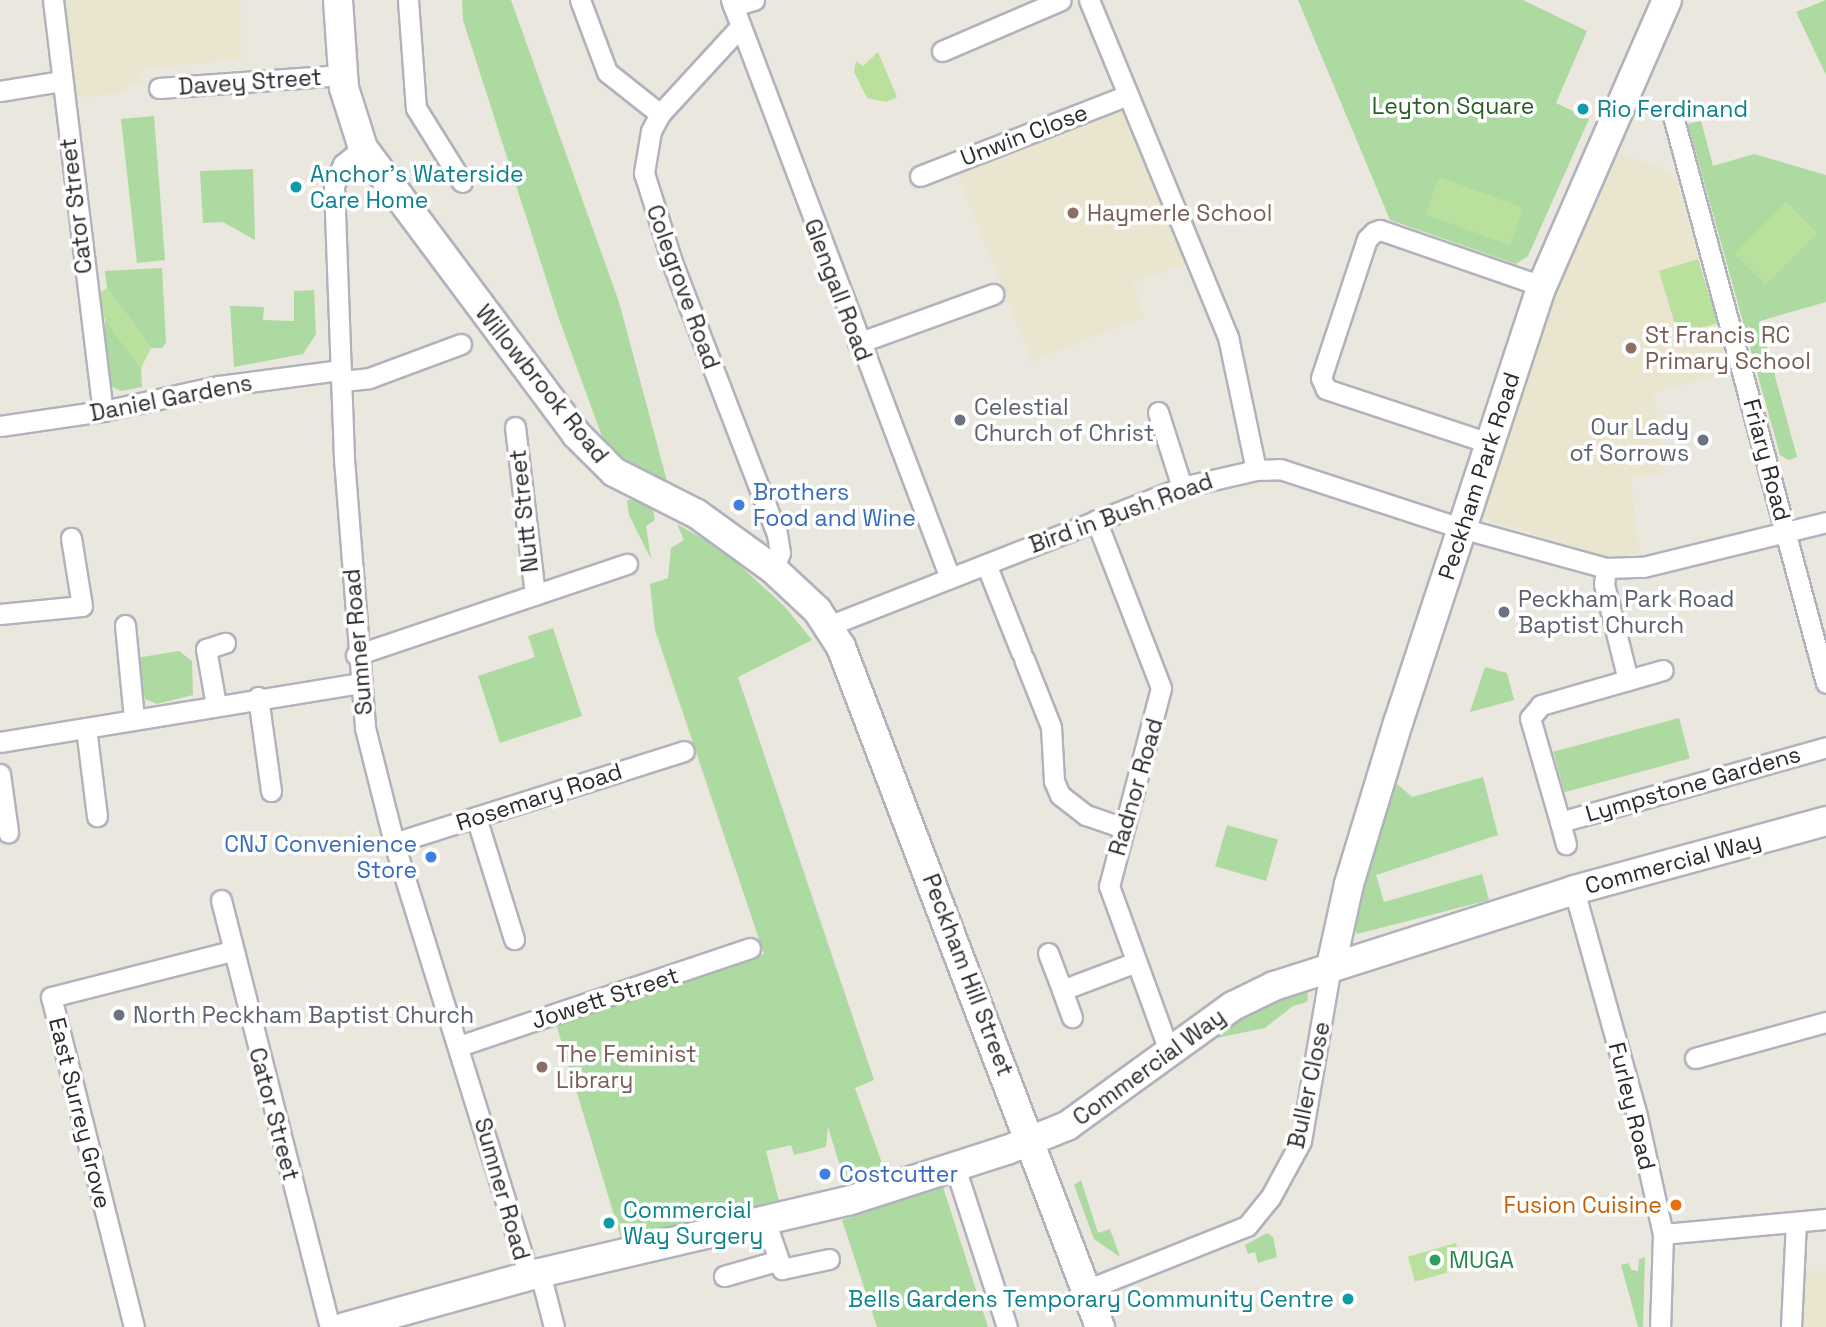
<!DOCTYPE html>
<style>
body{margin:0}
#map{position:relative;width:1826px;height:1327px;overflow:hidden;background:#eae7de;font-family:"Space Grotesk",sans-serif}
div>[style]{position:absolute}
[style*='--x']{left:calc(var(--x)*1px);top:calc(var(--y)*1px);width:calc(var(--w)*1px);rotate:calc(var(--a)*1deg)}
.education>*{inset:0;background:#eae5cf}
.green>*{inset:0;background:#acdaa1;transform-origin:0 0}
.pitch>*{inset:0;background:#bae09e;transform-origin:0 0}
.roads{filter:drop-shadow(2px 0 #b1b2bc) drop-shadow(-2px 0 #b1b2bc) drop-shadow(0 2px #b1b2bc) drop-shadow(0 -2px #b1b2bc)}
.street>*{height:19px;margin:-9.5px;padding:0 9.5px;transform-origin:9.5px;border-radius:9.5px;background:#fff}
.secondary>*{height:28px;margin:-14px;padding:0 14px;transform-origin:14px;border-radius:14px;background:#fff}
.dots>*{width:19px;height:19px;translate:-50% -50%;box-sizing:border-box;border:4px solid #fff;border-radius:50%}
span{translate:-50% -50%;white-space:nowrap;text-align:center;line-height:1.15;-webkit-text-stroke:7px #fff;paint-order:stroke}
.street-label{font-size:23px;color:#2a2a2a}
.park-label{font-size:23px;color:#275e23}
.culture-label{font-size:23px;color:#0d838f}
.left{translate:0 -50%;text-align:left}
.right{translate:-100% -50%;text-align:right}
.education-label{font-size:23px;color:#785e54}
.worship-label{font-size:23px;color:#5b616d}
.shop-label{font-size:23px;color:#366cbe}
.food-label{font-size:23px;color:#c56008}
.leisure-label{font-size:23px;color:#27864d}
</style>
<div id="map">
<div class="education">
<i style="clip-path:polygon(65px 0,240px 0,241px 59px,141px 69px,141px 84px,128px 85px,128px 92px,74px 98px)"></i>
<i style="clip-path:polygon(1125px 95px,1194px 261px,1132px 282px,1144px 317px,1032px 361px,954px 165px)"></i>
<i style="clip-path:polygon(1618px 152px,1675px 175px,1730px 372px,1654px 392px,1664px 473px,1630px 478px,1640px 552px,1605px 557px,1481px 517px,1554px 299px)"></i>
<i style="clip-path:polygon(1826px 1271px,1826px 1327px,1803px 1327px,1806px 1272px)"></i>
</div>
<div class="green">
<i style="clip-path:polygon(462px 0,511px 0,619px 302px,668px 485px,606px 447px,559px 319px,463px 20px)"></i>
<i style="clip-path:polygon(1298px 0,1523px 0,1587px 31px,1556px 103px,1589px 119px,1528px 256px,1516px 264px,1390px 220px)"></i>
<i style="clip-path:polygon(1826px 0,1826px 75px,1796px 12px)"></i>
<i style="clip-path:polygon(154px 116px,165px 260px,137px 263px,121px 119px)"></i>
<i style="clip-path:polygon(1701px 121px,1713px 166px,1754px 154px,1826px 175px,1826px 302px,1760px 321px,1797px 457px,1789px 460px,1780px 455px,1688px 124px)"></i>
<i style="clip-path:polygon(253px 169px,255px 240px,223px 222px,203px 223px,200px 171px)"></i>
<i style="clip-path:polygon(162px 268px,166px 343px,162px 348px,151px 348px,107px 288px,105px 271px)"></i>
<i style="clip-path:polygon(314px 290px,316px 334px,303px 354px,234px 367px,230px 306px,264px 307px,263px 320px,294px 321px,294px 291px)"></i>
<i style="clip-path:polygon(105px 319px,141px 368px,142px 387px,121px 391px,112px 387px,106px 375px)"></i>
<i style="clip-path:polygon(635px 499px,653px 509px,655px 520px,646px 526px,651px 559px,629px 515px,627px 500px)"></i>
<i style="clip-path:polygon(677px 524px,723px 550px,785px 607px,812px 640px,738px 677px,874px 1080px,855px 1088px,883px 1166px,879px 1176px,888px 1204px,943px 1187px,988px 1327px,877px 1327px,842px 1220px,870px 1211px,860px 1182px,845px 1182px,828px 1127px,826px 1147px,794px 1155px,791px 1145px,766px 1151px,779px 1201px,621px 1238px,556px 1024px,764px 954px,655px 630px,650px 584px,668px 578px,671px 548px,684px 540px)"></i>
<i style="clip-path:polygon(553px 628px,582px 716px,500px 743px,478px 676px,535px 657px,528px 636px)"></i>
<i style="clip-path:polygon(179px 651px,192px 661px,193px 695px,157px 704px,145px 699px,136px 658px)"></i>
<i style="clip-path:polygon(1485px 667px,1507px 673px,1514px 700px,1470px 712px)"></i>
<i style="left:1679px;top:718px;width:42px;height:130px;rotate:75deg"></i>
<i style="clip-path:polygon(1483px 777px,1498px 835px,1376px 875px,1384px 902px,1482px 874px,1489px 900px,1357px 934px,1351px 924px,1396px 783px,1412px 797px)"></i>
<i style="left:1227px;top:825px;width:53px;height:43px;rotate:16deg"></i>
<i style="clip-path:polygon(1302px 991px,1308px 994px,1307px 1002px,1293px 1006px,1265px 1028px,1212px 1039px,1254px 1008px)"></i>
<i style="clip-path:polygon(1081px 1180px,1098px 1233px,1110px 1229px,1120px 1257px,1094px 1239px,1074px 1185px)"></i>
<i style="clip-path:polygon(1267px 1233px,1273px 1237px,1277px 1257px,1258px 1263px,1255px 1252px,1248px 1254px,1245px 1245px)"></i>
<i style="clip-path:polygon(1645px 1257px,1643px 1327px,1638px 1327px,1621px 1265px,1628px 1263px,1632px 1270px,1638px 1271px,1639px 1259px)"></i>
</div>
<div class="pitch">
<i style="clip-path:polygon(878px 52px,897px 97px,886px 102px,867px 98px,854px 72px,856px 61px,863px 66px)"></i>
<i style="left:1439px;top:177px;width:90px;height:40px;rotate:20deg"></i>
<i style="left:1786px;top:202px;width:44px;height:73px;rotate:45deg"></i>
<i style="left:1698px;top:259px;width:67px;height:41px;rotate:73deg"></i>
<i style="clip-path:polygon(107px 288px,151px 348px,141px 368px,98px 310px,97px 295px)"></i>
<i style="left:1456px;top:1243px;width:26px;height:50px;rotate:74deg"></i>
</div>
<div class="roads">
<div class="street">
<i style="--x:53;--y:0;--w:414;--a:83.1"></i>
<i style="--x:408;--y:0;--w:108;--a:85.8"></i>
<i style="--x:416;--y:108;--w:87;--a:58.1"></i>
<i style="--x:580;--y:0;--w:77;--a:69.4"></i>
<i style="--x:607;--y:72;--w:68;--a:38.4"></i>
<i style="--x:731;--y:0;--w:618;--a:69.25"></i>
<i style="--x:1089;--y:0;--w:365;--a:67.6"></i>
<i style="--x:1228;--y:337;--w:136;--a:78.1"></i>
<i style="--x:733;--y:6;--w:22;--a:-16"></i>
<i style="--x:740;--y:27;--w:118;--a:132.6"></i>
<i style="--x:660;--y:114;--w:19;--a:118"></i>
<i style="--x:651;--y:131;--w:43;--a:99.5"></i>
<i style="--x:644;--y:173;--w:93;--a:72.5"></i>
<i style="--x:672;--y:262;--w:292;--a:68.9"></i>
<i style="--x:777;--y:534;--w:19;--a:81"></i>
<i style="--x:780;--y:553;--w:17;--a:114"></i>
<i style="--x:942;--y:51;--w:129;--a:-23.2"></i>
<i style="--x:159;--y:88;--w:183;--a:-4.1"></i>
<i style="--x:0;--y:91;--w:63;--a:-9.2"></i>
<i style="--x:1673;--y:116;--w:587;--a:74.9"></i>
<i style="--x:363;--y:148;--w:26;--a:141"></i>
<i style="--x:343;--y:164;--w:23;--a:113"></i>
<i style="--x:334;--y:185;--w:274;--a:87.9"></i>
<i style="--x:344;--y:459;--w:270;--a:85.5"></i>
<i style="--x:365;--y:728;--w:119;--a:75.8"></i>
<i style="--x:394;--y:843;--w:454;--a:72.7"></i>
<i style="--x:920;--y:176;--w:223;--a:-21.3"></i>
<i style="--x:858;--y:343;--w:144;--a:-19.9"></i>
<i style="--x:342;--y:381;--w:27;--a:-6"></i>
<i style="--x:369;--y:378;--w:98;--a:-20.3"></i>
<i style="--x:1158;--y:412;--w:79;--a:72.3"></i>
<i style="--x:0;--y:426;--w:104;--a:-8.3"></i>
<i style="--x:103;--y:411;--w:119;--a:-12.2"></i>
<i style="--x:219;--y:386;--w:123;--a:-7.5"></i>
<i style="--x:515;--y:427;--w:169;--a:83.2"></i>
<i style="--x:1489;--y:443;--w:172;--a:-161.7"></i>
<i style="--x:1326;--y:389;--w:12;--a:-114"></i>
<i style="--x:1321;--y:378;--w:146;--a:-71.7"></i>
<i style="--x:1367;--y:239;--w:10;--a:-45"></i>
<i style="--x:1374;--y:232;--w:6;--a:-18"></i>
<i style="--x:1380;--y:230;--w:171;--a:19.1"></i>
<i style="--x:1096;--y:520;--w:180;--a:68.8"></i>
<i style="--x:1161;--y:688;--w:205;--a:104.7"></i>
<i style="--x:1109;--y:886;--w:179;--a:70"></i>
<i style="--x:986;--y:564;--w:95;--a:68.3"></i>
<i style="--x:1606;--y:568;--w:16;--a:97"></i>
<i style="--x:1604;--y:584;--w:99;--a:76"></i>
<i style="--x:1628;--y:680;--w:91;--a:164"></i>
<i style="--x:1541;--y:705;--w:17;--a:130"></i>
<i style="--x:1530;--y:718;--w:108;--a:73.9"></i>
<i style="--x:1560;--y:822;--w:276;--a:-15.7"></i>
<i style="--x:0;--y:614;--w:82;--a:-5.6"></i>
<i style="--x:82;--y:606;--w:69;--a:-99.2"></i>
<i style="--x:125;--y:625;--w:94;--a:84.5"></i>
<i style="--x:828;--y:626;--w:380;--a:-21.4"></i>
<i style="--x:1182;--y:487;--w:76;--a:-12.9"></i>
<i style="--x:1256;--y:470;--w:24;--a:-2"></i>
<i style="--x:1280;--y:469;--w:190;--a:18.1"></i>
<i style="--x:1461;--y:528;--w:150;--a:15.4"></i>
<i style="--x:1606;--y:568;--w:37;--a:-2"></i>
<i style="--x:1643;--y:567;--w:188;--a:-13.8"></i>
<i style="--x:356;--y:655;--w:286;--a:-18.6"></i>
<i style="--x:1024;--y:659;--w:73;--a:68.3"></i>
<i style="--x:1051;--y:727;--w:54;--a:86.8"></i>
<i style="--x:1054;--y:781;--w:15;--a:67"></i>
<i style="--x:1060;--y:795;--w:33;--a:38"></i>
<i style="--x:1086;--y:815;--w:40;--a:18.9"></i>
<i style="--x:1628;--y:680;--w:36;--a:-16"></i>
<i style="--x:258;--y:697;--w:95;--a:82.1"></i>
<i style="--x:216;--y:705;--w:57;--a:-100.1"></i>
<i style="--x:206;--y:649;--w:20;--a:-18"></i>
<i style="--x:86;--y:728;--w:89;--a:82.9"></i>
<i style="--x:0;--y:742;--w:364;--a:-9.3"></i>
<i style="--x:0;--y:774;--w:59;--a:82.1"></i>
<i style="--x:476;--y:817;--w:128;--a:72.7"></i>
<i style="--x:1560;--y:822;--w:23;--a:75"></i>
<i style="--x:394;--y:843;--w:304;--a:-17.6"></i>
<i style="--x:1574;--y:890;--w:235;--a:74.4"></i>
<i style="--x:1637;--y:1116;--w:121;--a:77.6"></i>
<i style="--x:1663;--y:1234;--w:93;--a:91.8"></i>
<i style="--x:221;--y:900;--w:441;--a:75.7"></i>
<i style="--x:1048;--y:953;--w:40;--a:69"></i>
<i style="--x:1062;--y:990;--w:79;--a:-20.7"></i>
<i style="--x:1062;--y:990;--w:29;--a:70"></i>
<i style="--x:459;--y:1046;--w:307;--a:-18.6"></i>
<i style="--x:1695;--y:1058;--w:136;--a:-15.4"></i>
<i style="--x:955;--y:1167;--w:168;--a:72"></i>
<i style="--x:765;--y:1220;--w:52;--a:70.9"></i>
<i style="--x:782;--y:1269;--w:48;--a:-12"></i>
<i style="--x:1663;--y:1234;--w:164;--a:-5.3"></i>
<i style="--x:540;--y:1273;--w:56;--a:75.5"></i>
<i style="--x:724;--y:1276;--w:54;--a:-16.1"></i>
<i style="--x:1086;--y:1290;--w:173;--a:-21.7"></i>
<i style="--x:1247;--y:1226;--w:36;--a:-51"></i>
<i style="--x:1270;--y:1198;--w:65;--a:-61.5"></i>
<i style="--x:1301;--y:1141;--w:178;--a:-80.3"></i>
<i style="--x:134;--y:1327;--w:340;--a:-104.1"></i>
<i style="--x:51;--y:997;--w:186;--a:-14.3"></i>
<i style="--x:1791;--y:1327;--w:105;--a:-87.3"></i>
</div>
<div class="secondary">
<i style="--x:338;--y:0;--w:88;--a:86.1"></i>
<i style="--x:344;--y:88;--w:63;--a:72.4"></i>
<i style="--x:363;--y:148;--w:357;--a:53.3"></i>
<i style="--x:576;--y:434;--w:54;--a:45"></i>
<i style="--x:614;--y:472;--w:93;--a:26.8"></i>
<i style="--x:697;--y:514;--w:94;--a:35.9"></i>
<i style="--x:773;--y:569;--w:60;--a:43"></i>
<i style="--x:817;--y:610;--w:44;--a:57"></i>
<i style="--x:841;--y:647;--w:728;--a:69.15"></i>
<i style="--x:1331;--y:966;--w:84;--a:-77.6"></i>
<i style="--x:1349;--y:884;--w:168;--a:-73.1"></i>
<i style="--x:1398;--y:723;--w:460;--a:-71.8"></i>
<i style="--x:1542;--y:286;--w:312;--a:-66.4"></i>
<i style="--x:345;--y:1327;--w:202;--a:-15.5"></i>
<i style="--x:540;--y:1273;--w:316;--a:-13.2"></i>
<i style="--x:848;--y:1201;--w:167;--a:-17.8"></i>
<i style="--x:1007;--y:1150;--w:65;--a:-21.8"></i>
<i style="--x:1067;--y:1126;--w:205;--a:-35.9"></i>
<i style="--x:1233;--y:1006;--w:46;--a:-26"></i>
<i style="--x:1274;--y:986;--w:315;--a:-17.7"></i>
<i style="--x:1574;--y:890;--w:261;--a:-15.3"></i>
</div>
</div>
<div class="dots">
<i style="left:1583px;top:109px;background:#0f9aa8"></i>
<i style="left:296px;top:187px;background:#0f9aa8"></i>
<i style="left:1073px;top:213px;background:#8d6e63"></i>
<i style="left:1631px;top:348px;background:#8d6e63"></i>
<i style="left:960px;top:420px;background:#6b7280"></i>
<i style="left:1703px;top:440px;background:#6b7280"></i>
<i style="left:739px;top:505px;background:#3f7fe0"></i>
<i style="left:1504px;top:612px;background:#6b7280"></i>
<i style="left:431px;top:857px;background:#3f7fe0"></i>
<i style="left:119px;top:1015px;background:#6b7280"></i>
<i style="left:542px;top:1067px;background:#8d6e63"></i>
<i style="left:825px;top:1174px;background:#3f7fe0"></i>
<i style="left:1676px;top:1205px;background:#e8710a"></i>
<i style="left:609px;top:1223px;background:#0f9aa8"></i>
<i style="left:1435px;top:1260px;background:#2e9e5b"></i>
<i style="left:1348px;top:1299px;background:#0f9aa8"></i>
</div>
<div class="street-label">
<span style="left:250px;top:82px;rotate:-4deg">Davey Street</span>
<span style="left:1024px;top:135px;rotate:-21deg">Unwin Close</span>
<span style="left:76px;top:206px;rotate:-97deg">Cator Street</span>
<span style="left:683px;top:287px;rotate:70deg">Colegrove Road</span>
<span style="left:838px;top:290px;rotate:69deg">Glengall Road</span>
<span style="left:542px;top:384px;rotate:51deg">Willowbrook Road</span>
<span style="left:171px;top:398px;rotate:-11deg">Daniel Gardens</span>
<span style="left:1767px;top:460px;rotate:75deg">Friary Road</span>
<span style="left:1479px;top:476px;rotate:-72deg">Peckham Park Road</span>
<span style="left:524px;top:511px;rotate:-96deg">Nutt Street</span>
<span style="left:1121px;top:513px;rotate:-20deg">Bird in Bush Road</span>
<span style="left:358px;top:642px;rotate:-95deg">Sumner Road</span>
<span style="left:1693px;top:784px;rotate:-16deg">Lympstone Gardens</span>
<span style="left:1136px;top:787px;rotate:-74deg">Radnor Road</span>
<span style="left:539px;top:797px;rotate:-18deg">Rosemary Road</span>
<span style="left:1673px;top:863px;rotate:-15deg">Commercial Way</span>
<span style="left:968px;top:975px;rotate:69deg">Peckham Hill Street</span>
<span style="left:605px;top:998px;rotate:-18deg">Jowett Street</span>
<span style="left:1149px;top:1067px;rotate:-36deg">Commercial Way</span>
<span style="left:1309px;top:1085px;rotate:-78deg">Buller Close</span>
<span style="left:1632px;top:1106px;rotate:76deg">Furley Road</span>
<span style="left:80px;top:1113px;rotate:76deg">East Surrey Grove</span>
<span style="left:274px;top:1114px;rotate:75deg">Cator Street</span>
<span style="left:502px;top:1189px;rotate:74deg">Sumner Road</span>
</div>
<div class="park-label">
<span style="left:1453px;top:106px">Leyton Square</span>
</div>
<div class="culture-label">
<span class="left" style="left:1597px;top:109px">Rio Ferdinand</span>
<span class="left" style="left:310px;top:187px">Anchor's Waterside<br>Care Home</span>
<span class="left" style="left:623px;top:1223px">Commercial<br>Way Surgery</span>
<span class="right" style="left:1334px;top:1299px">Bells Gardens Temporary Community Centre</span>
</div>
<div class="education-label">
<span class="left" style="left:1087px;top:213px">Haymerle School</span>
<span class="left" style="left:1645px;top:348px">St Francis RC<br>Primary School</span>
<span class="left" style="left:556px;top:1067px">The Feminist<br>Library</span>
</div>
<div class="worship-label">
<span class="left" style="left:974px;top:420px">Celestial<br>Church of Christ</span>
<span class="right" style="left:1689px;top:440px">Our Lady<br>of Sorrows</span>
<span class="left" style="left:1518px;top:612px">Peckham Park Road<br>Baptist Church</span>
<span class="left" style="left:133px;top:1015px">North Peckham Baptist Church</span>
</div>
<div class="shop-label">
<span class="left" style="left:753px;top:505px">Brothers<br>Food and Wine</span>
<span class="right" style="left:417px;top:857px">CNJ Convenience<br>Store</span>
<span class="left" style="left:839px;top:1174px">Costcutter</span>
</div>
<div class="food-label">
<span class="right" style="left:1662px;top:1205px">Fusion Cuisine</span>
</div>
<div class="leisure-label">
<span class="left" style="left:1449px;top:1260px">MUGA</span>
</div>
</div>
